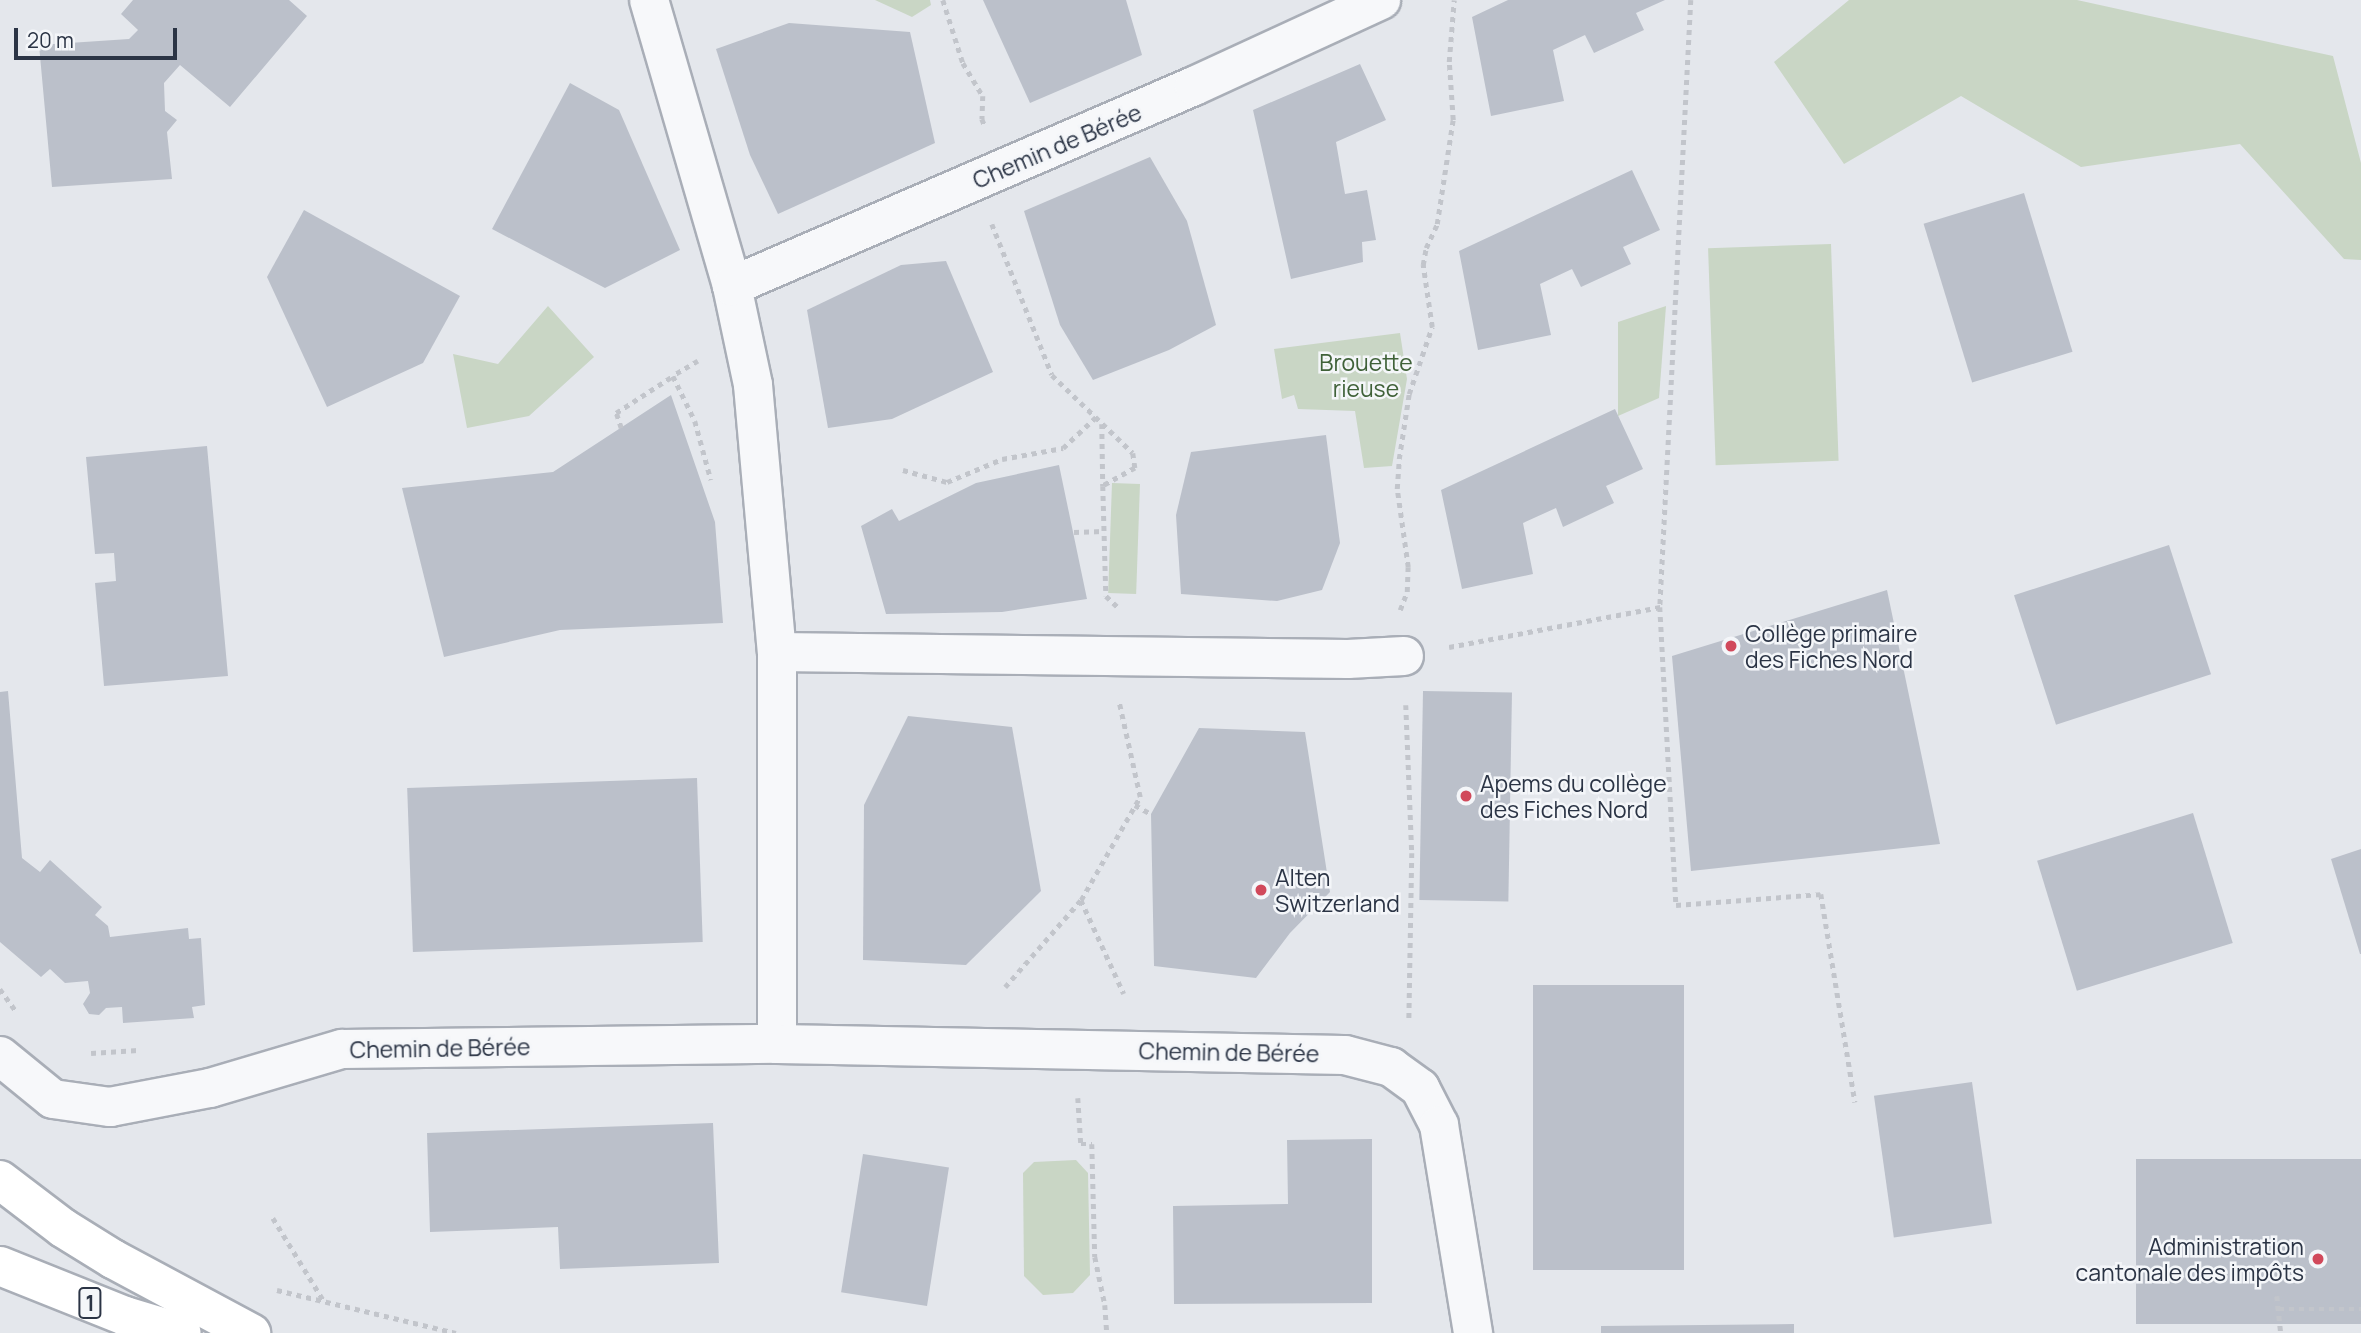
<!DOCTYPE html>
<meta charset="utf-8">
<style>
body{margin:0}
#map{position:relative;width:2361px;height:1333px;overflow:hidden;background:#e4e7ec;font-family:Manrope,sans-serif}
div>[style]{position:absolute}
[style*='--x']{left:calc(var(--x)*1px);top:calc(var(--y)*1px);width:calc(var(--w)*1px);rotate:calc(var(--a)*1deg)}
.green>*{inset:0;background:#c9d6c5;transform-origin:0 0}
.building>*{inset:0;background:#bbc0ca;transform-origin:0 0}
.path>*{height:4.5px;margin-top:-2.25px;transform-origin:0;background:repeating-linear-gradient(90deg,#c2c5cb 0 5px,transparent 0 10px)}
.roads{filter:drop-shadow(2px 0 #a9aeb7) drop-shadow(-2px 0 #a9aeb7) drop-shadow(0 2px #a9aeb7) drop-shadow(0 -2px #a9aeb7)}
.minor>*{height:38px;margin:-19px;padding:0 19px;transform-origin:19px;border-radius:19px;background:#f7f8fa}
.primary>*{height:38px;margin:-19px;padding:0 19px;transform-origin:19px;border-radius:19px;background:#fff}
.motorway>*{height:38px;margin:-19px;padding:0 19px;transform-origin:19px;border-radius:19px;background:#fff}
.dots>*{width:19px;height:19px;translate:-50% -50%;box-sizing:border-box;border:4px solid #f4f6f9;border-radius:50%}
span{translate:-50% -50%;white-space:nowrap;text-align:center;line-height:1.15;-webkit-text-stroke:5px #f4f6f9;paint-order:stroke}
.shield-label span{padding:2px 5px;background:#f4f6f9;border:2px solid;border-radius:5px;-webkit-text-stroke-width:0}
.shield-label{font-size:21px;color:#2b3445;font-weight:700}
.street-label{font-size:23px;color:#2b3445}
.park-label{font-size:23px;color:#3f6138}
.poi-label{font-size:23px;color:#2b3445}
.left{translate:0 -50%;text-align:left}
.right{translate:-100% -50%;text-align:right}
.scale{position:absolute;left:14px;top:28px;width:163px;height:32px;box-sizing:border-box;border:4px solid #2b3445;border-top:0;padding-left:9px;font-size:21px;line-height:24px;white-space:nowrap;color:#2b3445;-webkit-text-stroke:5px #f4f6f9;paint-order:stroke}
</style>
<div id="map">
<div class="green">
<i style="clip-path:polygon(875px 0,930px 0,931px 5px,912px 17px)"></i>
<i style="clip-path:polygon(1849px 0,2077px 0,2333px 56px,2361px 163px,2361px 260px,2344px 259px,2240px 144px,2081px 167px,1961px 96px,1844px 164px,1774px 62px)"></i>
<i style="left:1831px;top:244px;width:217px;height:123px;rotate:88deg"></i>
<i style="clip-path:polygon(548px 306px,594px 357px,529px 416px,467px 428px,453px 354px,498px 364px)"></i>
<i style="clip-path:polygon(1666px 306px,1659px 398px,1618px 416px,1618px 322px)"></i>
<i style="clip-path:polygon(1400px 333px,1407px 379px,1392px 466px,1364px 468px,1355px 411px,1298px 409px,1294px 395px,1282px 399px,1274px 349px)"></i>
<i style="left:1112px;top:483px;width:28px;height:110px;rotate:2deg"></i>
<i style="clip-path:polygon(1076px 1160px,1088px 1173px,1090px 1275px,1073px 1293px,1043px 1295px,1024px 1276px,1023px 1173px,1034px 1162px)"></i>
</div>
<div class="building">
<i style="clip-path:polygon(133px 0,289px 0,307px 16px,230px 107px,180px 65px,164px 83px,165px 111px,177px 120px,167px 132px,172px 179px,52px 187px,39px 45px,129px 39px,138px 30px,121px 14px)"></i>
<i style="clip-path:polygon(983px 0,1126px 0,1142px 55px,1030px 103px)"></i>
<i style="clip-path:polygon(1508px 0,1665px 0,1636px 13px,1644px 30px,1594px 53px,1585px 35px,1553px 50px,1564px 101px,1491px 116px,1472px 17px)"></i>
<i style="clip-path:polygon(789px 23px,910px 32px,935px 143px,778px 214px,750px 155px,716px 49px)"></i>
<i style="clip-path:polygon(1360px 64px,1386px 120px,1336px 142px,1345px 194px,1367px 190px,1376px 240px,1362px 242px,1363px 262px,1291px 279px,1253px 110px)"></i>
<i style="clip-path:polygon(570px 83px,619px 110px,680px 250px,605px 288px,492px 229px)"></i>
<i style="clip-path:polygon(1150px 157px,1187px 221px,1216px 325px,1169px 350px,1093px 380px,1060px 325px,1024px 211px)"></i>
<i style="clip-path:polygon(1632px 170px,1660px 230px,1623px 247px,1631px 264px,1581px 287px,1572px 269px,1540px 284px,1551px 335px,1478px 350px,1459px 251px)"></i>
<i style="left:2024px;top:193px;width:166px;height:105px;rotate:73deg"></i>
<i style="clip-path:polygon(304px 210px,460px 296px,423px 363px,327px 407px,267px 277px)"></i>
<i style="clip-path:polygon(946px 261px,993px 372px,892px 419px,828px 428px,807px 310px,901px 265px)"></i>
<i style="clip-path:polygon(671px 395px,715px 522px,723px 623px,560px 630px,444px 657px,402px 488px,553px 472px)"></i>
<i style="clip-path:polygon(1615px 409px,1643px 469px,1606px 486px,1614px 503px,1563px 527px,1556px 508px,1523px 523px,1533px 574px,1462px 589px,1441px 490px)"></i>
<i style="clip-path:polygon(1326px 435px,1340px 543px,1322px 590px,1277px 601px,1181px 594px,1176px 515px,1191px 452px)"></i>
<i style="clip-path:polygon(207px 446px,228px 676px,104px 686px,95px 583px,116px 581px,114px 553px,95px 554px,86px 457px)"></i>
<i style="clip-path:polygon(1059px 465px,1087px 599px,1002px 612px,886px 614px,861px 526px,892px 509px,899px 521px,976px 483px)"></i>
<i style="left:2169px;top:545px;width:136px;height:163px;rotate:72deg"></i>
<i style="clip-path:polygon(1887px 590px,1940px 844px,1691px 871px,1672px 656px)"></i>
<i style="clip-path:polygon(8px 691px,22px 858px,40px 872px,50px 860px,102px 907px,95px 915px,108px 926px,110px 937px,188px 928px,189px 939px,201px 938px,205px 1005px,192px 1007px,194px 1018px,123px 1023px,122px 1007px,106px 1008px,99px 1015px,89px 1014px,83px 1004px,90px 993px,88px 981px,65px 983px,50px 969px,41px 977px,0 942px,0 692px)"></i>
<i style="left:1423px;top:691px;width:89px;height:209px;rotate:1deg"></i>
<i style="clip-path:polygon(908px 716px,1012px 727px,1041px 891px,966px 965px,863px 960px,864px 805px)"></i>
<i style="clip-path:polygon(1199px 728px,1305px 732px,1330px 892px,1290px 933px,1256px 978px,1154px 966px,1151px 814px)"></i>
<i style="left:697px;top:778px;width:164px;height:290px;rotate:88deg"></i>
<i style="left:2193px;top:813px;width:136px;height:163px;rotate:73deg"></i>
<i style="clip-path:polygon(2361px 849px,2361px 954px,2360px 954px,2331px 859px)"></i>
<i style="left:1684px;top:985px;width:285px;height:151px;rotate:90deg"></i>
<i style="left:1972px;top:1082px;width:143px;height:99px;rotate:82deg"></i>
<i style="clip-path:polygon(713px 1123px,719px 1263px,560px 1269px,558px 1227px,430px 1232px,427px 1133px)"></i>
<i style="clip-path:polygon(1372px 1139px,1372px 1303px,1174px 1304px,1173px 1206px,1288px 1204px,1287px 1140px)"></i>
<i style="left:863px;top:1154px;width:87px;height:140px;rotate:9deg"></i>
<i style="left:2361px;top:1159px;width:165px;height:225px;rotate:90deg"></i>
<i style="clip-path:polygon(1794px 1324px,1794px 1333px,1601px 1333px,1601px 1326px)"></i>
</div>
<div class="path">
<i style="--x:943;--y:0;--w:66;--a:72.4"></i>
<i style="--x:963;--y:63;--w:39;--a:59"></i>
<i style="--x:983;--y:96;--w:23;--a:92"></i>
<i style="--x:982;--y:119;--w:8;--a:67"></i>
<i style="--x:1691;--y:0;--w:608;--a:92.92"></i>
<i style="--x:1660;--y:607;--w:298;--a:86.9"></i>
<i style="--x:1676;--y:905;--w:145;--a:-4.3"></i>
<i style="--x:1821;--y:894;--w:211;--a:80.7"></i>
<i style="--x:992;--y:224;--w:162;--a:68.3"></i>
<i style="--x:1052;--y:375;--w:112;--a:43.9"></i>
<i style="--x:1133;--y:453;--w:15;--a:82"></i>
<i style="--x:1135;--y:468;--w:37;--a:151"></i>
<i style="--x:1103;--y:486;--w:110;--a:88.4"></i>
<i style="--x:1106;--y:596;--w:16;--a:43"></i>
<i style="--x:698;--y:361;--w:29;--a:149"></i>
<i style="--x:673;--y:376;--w:50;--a:63.9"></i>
<i style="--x:695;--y:421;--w:61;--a:74.8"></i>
<i style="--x:1102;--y:424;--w:62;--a:89.1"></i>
<i style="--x:621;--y:428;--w:16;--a:-108"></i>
<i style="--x:616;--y:413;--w:68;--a:-33"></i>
<i style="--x:903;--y:470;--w:46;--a:15.3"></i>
<i style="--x:947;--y:482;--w:60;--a:-22.7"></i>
<i style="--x:1002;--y:459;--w:62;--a:-10.2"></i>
<i style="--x:1063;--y:448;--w:45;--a:-43.2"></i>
<i style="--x:1074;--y:532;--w:30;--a:-2"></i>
<i style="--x:1400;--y:610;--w:19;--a:-69"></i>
<i style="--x:1407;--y:592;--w:25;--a:-88"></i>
<i style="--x:1408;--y:567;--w:79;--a:-98"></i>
<i style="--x:1397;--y:489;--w:30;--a:-86"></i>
<i style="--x:1399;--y:459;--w:66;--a:-81.3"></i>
<i style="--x:1409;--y:394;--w:71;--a:-71.1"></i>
<i style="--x:1432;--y:327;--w:63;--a:-98.3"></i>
<i style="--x:1423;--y:265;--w:17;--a:-80"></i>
<i style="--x:1426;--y:248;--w:26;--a:-65"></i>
<i style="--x:1437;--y:224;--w:105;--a:-81.3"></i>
<i style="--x:1453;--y:120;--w:58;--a:-93.9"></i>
<i style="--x:1449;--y:62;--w:62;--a:-85.4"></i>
<i style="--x:1449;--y:647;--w:215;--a:-10.7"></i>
<i style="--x:1406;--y:705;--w:148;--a:87.7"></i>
<i style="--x:1412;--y:853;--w:168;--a:91"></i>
<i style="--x:1135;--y:805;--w:18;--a:29"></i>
<i style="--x:1081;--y:900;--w:103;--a:65.4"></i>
<i style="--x:1005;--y:987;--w:116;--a:-48.9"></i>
<i style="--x:1081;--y:900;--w:119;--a:-60.2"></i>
<i style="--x:1140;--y:797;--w:97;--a:-102.5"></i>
<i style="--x:0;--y:989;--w:26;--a:54"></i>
<i style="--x:91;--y:1053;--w:47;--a:-3.7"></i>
<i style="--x:1078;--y:1098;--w:46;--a:86.3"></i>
<i style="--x:1081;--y:1144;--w:11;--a:0"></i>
<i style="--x:1092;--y:1144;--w:113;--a:88.5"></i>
<i style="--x:1095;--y:1257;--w:49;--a:78.2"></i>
<i style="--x:1105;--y:1305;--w:28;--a:86"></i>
<i style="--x:273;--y:1218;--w:100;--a:58.5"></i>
<i style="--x:277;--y:1290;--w:184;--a:13.5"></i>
<i style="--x:2277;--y:1296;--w:37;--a:84"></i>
<i style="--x:2279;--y:1309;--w:82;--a:0"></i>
</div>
<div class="roads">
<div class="minor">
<i style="--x:649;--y:0;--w:298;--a:73.8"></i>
<i style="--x:732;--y:286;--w:101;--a:78"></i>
<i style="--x:753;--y:385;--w:268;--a:84.9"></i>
<i style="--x:777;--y:652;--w:392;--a:90"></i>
<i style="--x:732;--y:286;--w:503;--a:-23.41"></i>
<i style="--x:1194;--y:86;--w:206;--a:-24.7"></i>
<i style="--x:777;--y:652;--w:571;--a:0.7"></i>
<i style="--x:1348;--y:659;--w:56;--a:-3.1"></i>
<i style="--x:0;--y:1056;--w:68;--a:39.1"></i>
<i style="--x:53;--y:1099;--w:58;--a:8"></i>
<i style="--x:110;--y:1107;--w:102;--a:-10.8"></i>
<i style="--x:210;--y:1088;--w:138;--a:-16.5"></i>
<i style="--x:342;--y:1049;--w:435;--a:-0.7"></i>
<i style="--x:777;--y:1044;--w:568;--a:1.11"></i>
<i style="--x:1345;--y:1055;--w:48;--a:14.6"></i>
<i style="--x:1391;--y:1067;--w:36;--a:36"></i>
<i style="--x:1420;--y:1088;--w:42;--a:62.8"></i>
<i style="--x:1439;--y:1125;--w:211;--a:80.7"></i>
</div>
<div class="primary">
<i style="--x:0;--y:1266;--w:135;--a:21.8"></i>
<i style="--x:125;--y:1316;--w:59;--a:16.6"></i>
</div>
<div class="motorway">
<i style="--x:0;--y:1180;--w:79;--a:37.3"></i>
<i style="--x:63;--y:1228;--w:59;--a:31.8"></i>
<i style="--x:113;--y:1259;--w:157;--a:28.2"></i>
</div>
</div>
<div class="dots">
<i style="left:1731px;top:646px;background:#d1495b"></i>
<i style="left:1466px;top:796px;background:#d1495b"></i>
<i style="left:1261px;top:890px;background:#d1495b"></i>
<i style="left:2318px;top:1259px;background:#d1495b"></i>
</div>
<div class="shield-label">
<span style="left:90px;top:1303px">1</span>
</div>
<div class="street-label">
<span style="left:1057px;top:146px;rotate:-23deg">Chemin de Bérée</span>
<span style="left:440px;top:1048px;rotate:-1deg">Chemin de Bérée</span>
<span style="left:1229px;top:1052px;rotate:1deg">Chemin de Bérée</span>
</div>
<div class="park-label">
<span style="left:1366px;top:375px">Brouette<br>rieuse</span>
</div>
<div class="poi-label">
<span class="left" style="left:1745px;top:646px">Collège primaire<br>des Fiches Nord</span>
<span class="left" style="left:1480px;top:796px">Apems du collège<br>des Fiches Nord</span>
<span class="left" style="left:1275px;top:890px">Alten<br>Switzerland</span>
<span class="right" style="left:2304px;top:1259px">Administration<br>cantonale des impôts</span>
</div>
<div class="scale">20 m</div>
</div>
